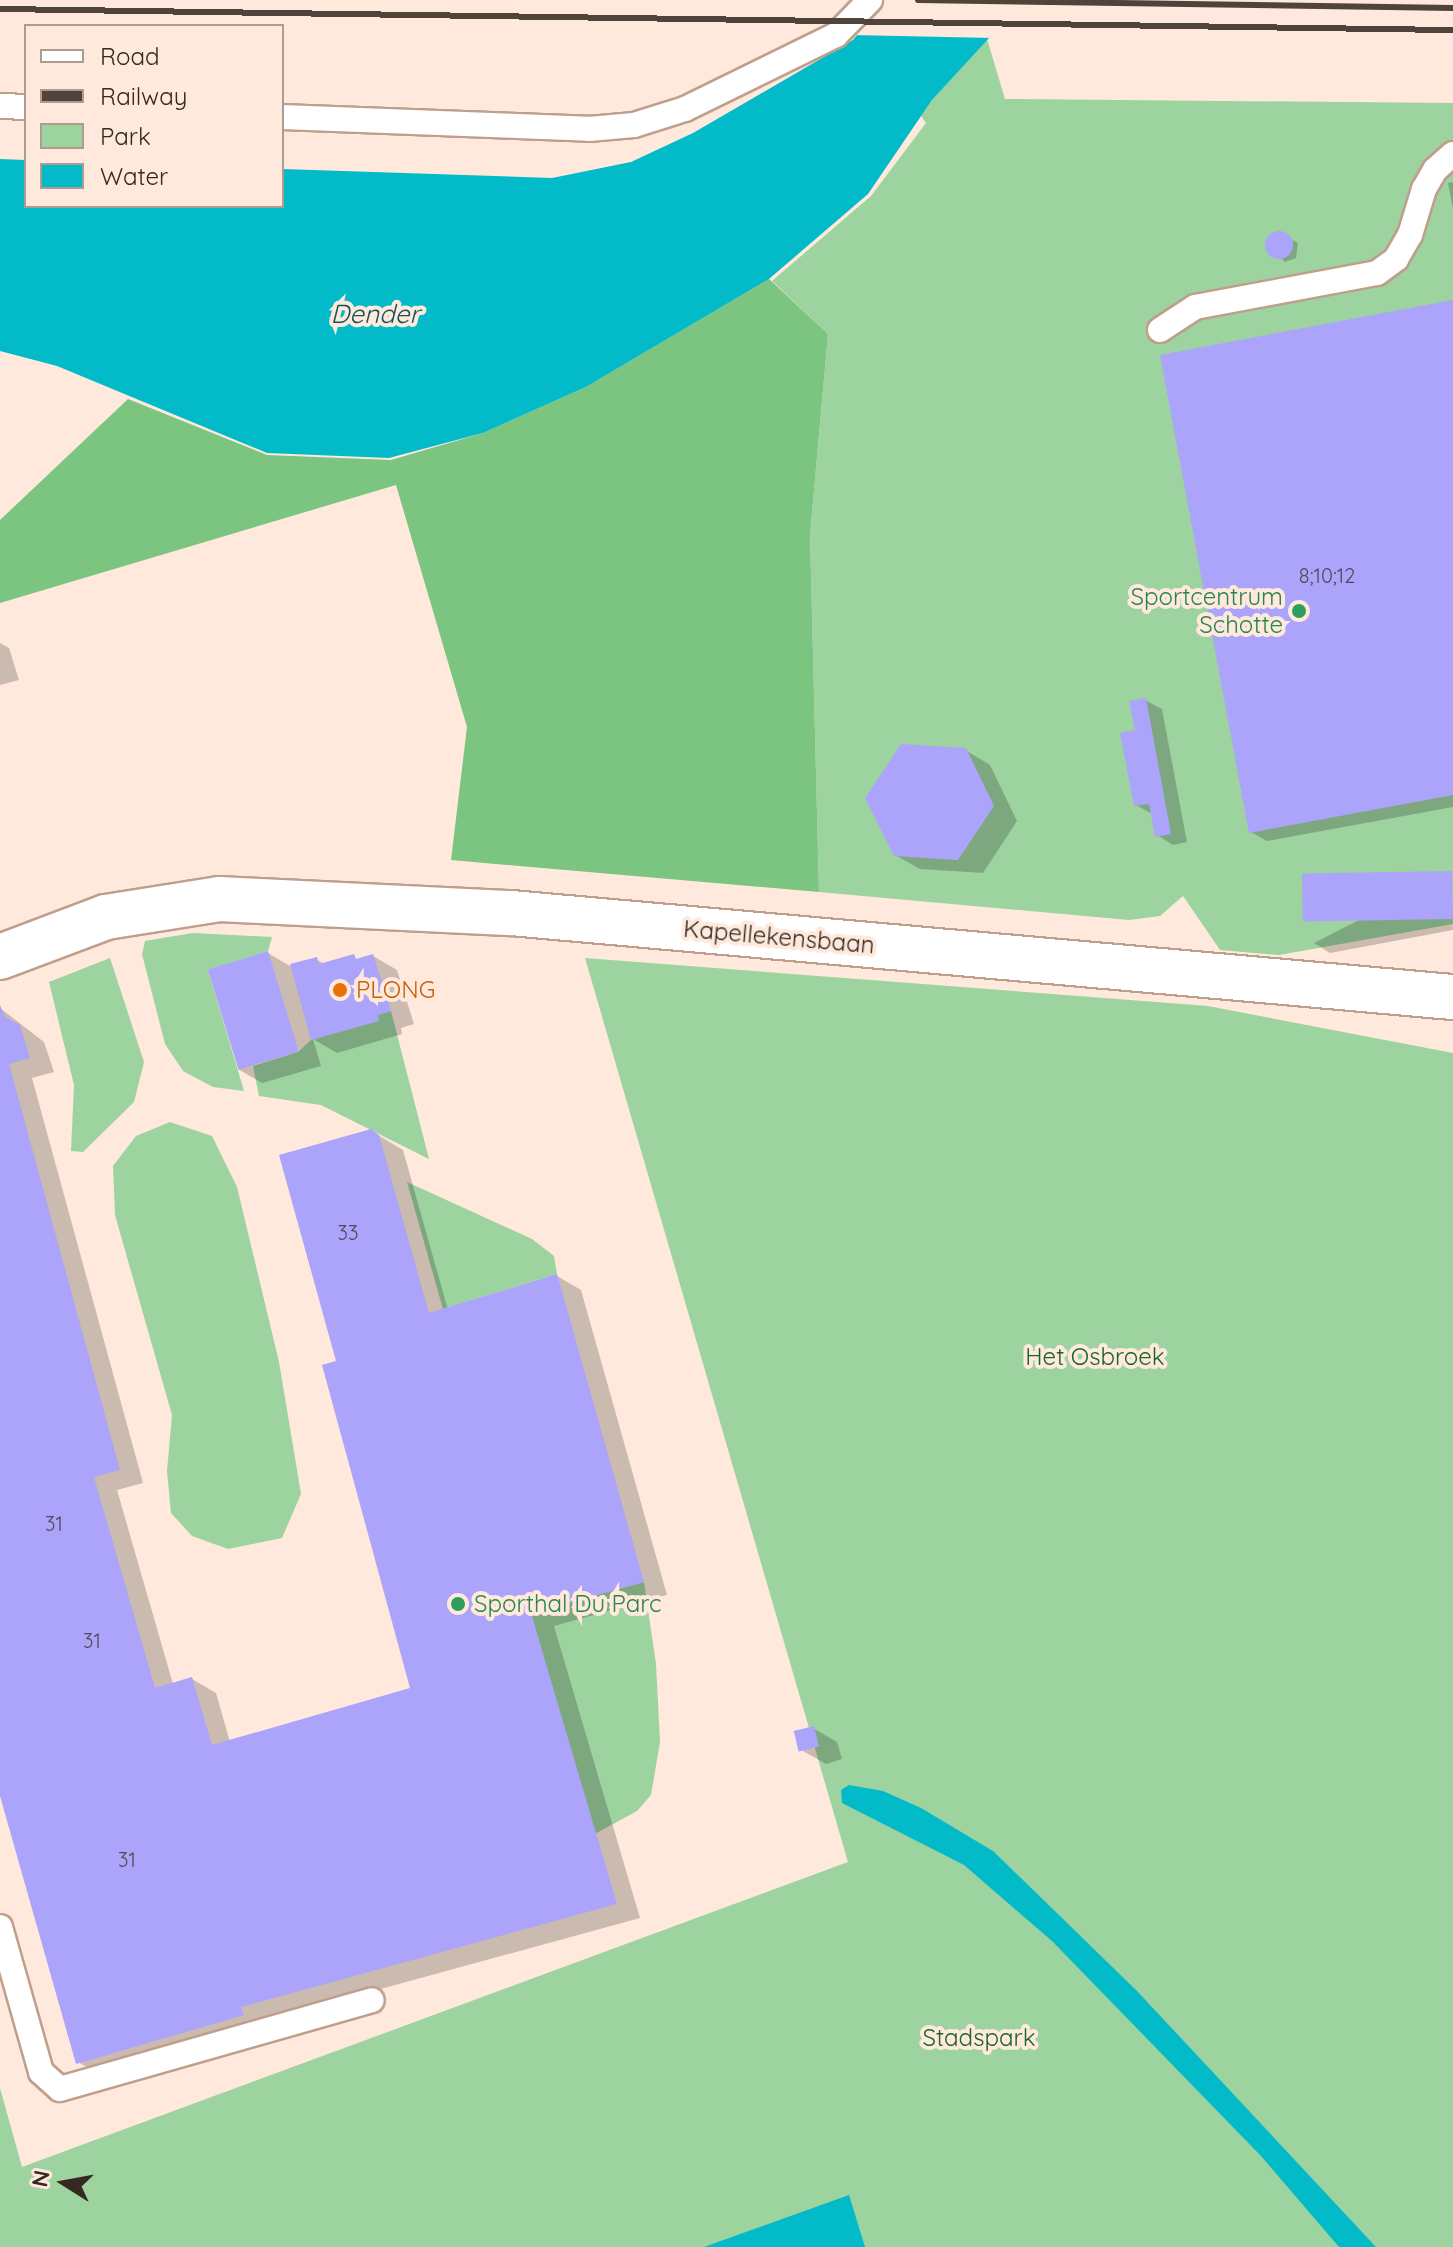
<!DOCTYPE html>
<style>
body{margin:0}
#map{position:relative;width:1453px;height:2247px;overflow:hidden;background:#fee9dc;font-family:Quicksand,sans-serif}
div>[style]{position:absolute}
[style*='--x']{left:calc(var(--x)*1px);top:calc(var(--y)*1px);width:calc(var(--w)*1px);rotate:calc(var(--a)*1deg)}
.green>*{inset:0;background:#9dd39f}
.forest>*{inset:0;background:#7bc580}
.water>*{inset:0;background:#03bbc8}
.pier>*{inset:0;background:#fee9dc}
.shadow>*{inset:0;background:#0003}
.building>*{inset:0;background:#aba4fa;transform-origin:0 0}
.round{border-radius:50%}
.roads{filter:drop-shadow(2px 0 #bf9f8b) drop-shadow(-2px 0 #bf9f8b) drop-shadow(0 2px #bf9f8b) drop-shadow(0 -2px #bf9f8b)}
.service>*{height:24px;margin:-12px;padding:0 12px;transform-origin:12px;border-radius:12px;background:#fff}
.minor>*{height:44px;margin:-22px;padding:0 22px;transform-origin:22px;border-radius:22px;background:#fff}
.rail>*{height:6px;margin:-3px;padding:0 3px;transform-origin:3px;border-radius:3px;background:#50433a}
.dots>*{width:22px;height:22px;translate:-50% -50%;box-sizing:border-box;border:4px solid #fee9dc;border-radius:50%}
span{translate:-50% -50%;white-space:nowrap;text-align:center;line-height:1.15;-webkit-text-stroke:8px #fee9dc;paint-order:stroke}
.number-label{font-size:20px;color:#524857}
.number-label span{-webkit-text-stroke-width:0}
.leisure-label{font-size:24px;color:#27864d}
.right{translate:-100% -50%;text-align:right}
.left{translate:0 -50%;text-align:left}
.street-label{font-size:24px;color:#352921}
.food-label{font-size:24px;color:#c56008}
.park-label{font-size:24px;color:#186626}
.water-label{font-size:26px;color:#165459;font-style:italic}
.legend{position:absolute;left:24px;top:24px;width:260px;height:184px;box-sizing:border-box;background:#fee9dc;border:2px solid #ae9c91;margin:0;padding:10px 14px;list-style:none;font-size:24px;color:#352921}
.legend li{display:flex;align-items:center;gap:16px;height:40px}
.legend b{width:40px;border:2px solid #ae9c91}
.north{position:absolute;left:24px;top:2143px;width:80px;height:80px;-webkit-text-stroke:6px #fee9dc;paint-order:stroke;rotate:281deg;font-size:22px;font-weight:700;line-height:32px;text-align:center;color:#352921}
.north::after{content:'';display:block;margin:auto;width:28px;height:36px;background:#352921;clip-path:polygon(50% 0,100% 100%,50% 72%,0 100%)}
</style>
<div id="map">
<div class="green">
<i style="clip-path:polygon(987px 39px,1005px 99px,1453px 103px,1453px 924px,1279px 955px,1220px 950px,1183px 896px,1160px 916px,1129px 920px,819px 892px,810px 535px,828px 334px,772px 281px,871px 196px,926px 123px,921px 116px,932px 100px)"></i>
<i style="clip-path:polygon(193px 933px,272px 937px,268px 951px,208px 970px,244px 1091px,213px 1087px,183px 1071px,165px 1044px,142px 954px,145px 941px)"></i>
<i style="clip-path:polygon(110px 958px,144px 1062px,134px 1102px,83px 1152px,71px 1151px,74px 1085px,49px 982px)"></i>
<i style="clip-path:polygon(585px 958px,1208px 1006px,1453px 1053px,1453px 2247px,0 2247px,0 2088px,22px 2167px,848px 1862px)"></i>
<i style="clip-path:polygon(391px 1011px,429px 1159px,321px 1105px,259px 1096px,253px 1066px,298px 1052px,311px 1040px,378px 1020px,378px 1015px)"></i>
<i style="clip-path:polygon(170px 1122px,212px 1136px,237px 1187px,279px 1362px,301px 1494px,282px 1538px,228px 1549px,192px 1536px,171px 1513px,167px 1471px,172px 1415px,115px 1215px,113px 1166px,136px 1136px)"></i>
<i style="clip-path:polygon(407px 1182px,532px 1239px,554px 1256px,557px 1274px,443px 1309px)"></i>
<i style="clip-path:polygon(644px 1582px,656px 1664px,660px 1742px,651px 1795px,637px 1811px,593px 1835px,531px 1613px)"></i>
</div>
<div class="forest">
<i style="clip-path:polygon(769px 279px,828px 334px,810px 535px,819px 892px,451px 860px,467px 727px,396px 485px,0 603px,0 520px,128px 399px,267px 455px,391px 460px,483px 433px,586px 387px)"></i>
</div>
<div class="water">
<i style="clip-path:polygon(886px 0,1024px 0,932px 100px,868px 194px,769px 279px,586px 387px,483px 433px,389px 458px,267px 453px,57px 366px,0 351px,0 159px,26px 160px,26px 206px,282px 206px,282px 169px,552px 178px,631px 162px,693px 133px,853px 40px)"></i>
<i style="clip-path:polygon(849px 1785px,883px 1791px,921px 1808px,993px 1851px,1137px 1991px,1376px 2247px,1339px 2247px,1261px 2156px,1052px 1941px,964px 1865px,842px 1803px,841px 1790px)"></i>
<i style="clip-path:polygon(849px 2195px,865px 2247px,704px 2247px)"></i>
</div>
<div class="pier">
<i style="clip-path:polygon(881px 0,1028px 0,993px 38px,851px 35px)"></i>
</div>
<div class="shadow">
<i style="clip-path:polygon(1453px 182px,1453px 209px,1448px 183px)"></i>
<i style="clip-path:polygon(1281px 234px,1298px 243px,1296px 258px,1285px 262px,1268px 244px)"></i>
<i style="clip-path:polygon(1453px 302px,1453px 807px,1267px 841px,1251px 832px)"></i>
<i style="clip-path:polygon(0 643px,9px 648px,19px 680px,0 685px)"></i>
<i style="clip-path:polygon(1145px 700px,1162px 709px,1187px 842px,1173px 845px,1157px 835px,1152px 814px,1136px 805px,1137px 732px)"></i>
<i style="clip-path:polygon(965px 750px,990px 765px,1017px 821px,983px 873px,920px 869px,895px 855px)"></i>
<i style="clip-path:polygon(1451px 873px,1453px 930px,1330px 953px,1314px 943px)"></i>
<i style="clip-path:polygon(268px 953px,290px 966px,316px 959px,326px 965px,373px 956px,397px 970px,414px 1024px,401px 1028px,402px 1034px,337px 1053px,313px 1039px,321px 1066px,262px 1083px,238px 1069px)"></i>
<i style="clip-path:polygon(0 1008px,44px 1042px,54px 1072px,32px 1078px,143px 1483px,117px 1490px,173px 1684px,192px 1679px,216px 1693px,230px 1742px,412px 1689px,339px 1363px,371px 1131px,403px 1150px,448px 1310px,557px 1276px,581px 1290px,667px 1595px,554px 1626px,640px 1918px,264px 2021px,102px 2076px,78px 2062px,0 1789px)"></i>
<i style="clip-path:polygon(813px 1728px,837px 1742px,842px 1759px,826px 1764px,801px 1750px)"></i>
</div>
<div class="building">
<i class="round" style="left:1265px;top:231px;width:28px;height:28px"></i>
<i style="clip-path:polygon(1453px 300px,1453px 795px,1249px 833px,1160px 355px)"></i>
<i style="clip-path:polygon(1146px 698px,1171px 834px,1155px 837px,1149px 804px,1134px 806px,1120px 733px,1135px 730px,1129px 701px)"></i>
<i style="clip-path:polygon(901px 744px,966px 748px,994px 806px,958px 860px,894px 856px,865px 798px)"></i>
<i style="left:1452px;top:871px;width:48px;height:150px;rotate:89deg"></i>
<i style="left:268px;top:951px;width:105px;height:63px;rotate:73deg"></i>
<i style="clip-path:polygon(354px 954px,356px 959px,373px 954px,391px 1011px,378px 1015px,379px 1021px,311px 1040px,290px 964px,317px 957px,319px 964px)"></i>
<i style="clip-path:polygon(0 1005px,5px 1017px,20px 1025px,30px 1058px,9px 1064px,120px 1470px,94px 1477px,155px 1688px,192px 1677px,212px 1745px,410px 1688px,322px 1365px,336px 1361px,279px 1155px,371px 1129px,379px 1135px,429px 1313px,557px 1274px,644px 1582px,531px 1613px,617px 1904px,241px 2007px,244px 2015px,76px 2064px,0 1796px)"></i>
<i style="left:814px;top:1726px;width:21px;height:21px;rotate:76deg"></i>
</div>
<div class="roads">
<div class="service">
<i style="--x:0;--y:106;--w:26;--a:2"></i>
<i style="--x:282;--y:117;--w:307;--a:2.2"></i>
<i style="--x:589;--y:129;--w:45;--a:-5.1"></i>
<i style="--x:634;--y:125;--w:53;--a:-17.4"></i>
<i style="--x:685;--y:109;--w:168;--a:-26.1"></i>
<i style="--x:836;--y:35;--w:49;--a:-45.8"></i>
<i style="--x:1160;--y:330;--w:42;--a:-33.3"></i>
<i style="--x:1195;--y:307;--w:185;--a:-10.6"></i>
<i style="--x:1377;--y:273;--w:24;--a:-36"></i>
<i style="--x:1396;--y:259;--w:28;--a:-60"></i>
<i style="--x:1410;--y:235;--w:48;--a:-73.1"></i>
<i style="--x:1424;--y:189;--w:22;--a:-60"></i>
<i style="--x:1435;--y:170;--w:24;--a:-42"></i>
<i style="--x:0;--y:1927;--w:151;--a:74.2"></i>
<i style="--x:41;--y:2072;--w:25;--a:42"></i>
<i style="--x:60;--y:2089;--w:324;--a:-15.9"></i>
</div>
<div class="minor">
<i style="--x:0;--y:957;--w:113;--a:-20.7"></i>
<i style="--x:106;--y:917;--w:115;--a:-9"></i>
<i style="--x:220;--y:899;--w:291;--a:2.8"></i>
<i style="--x:511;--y:913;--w:946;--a:5.1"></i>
</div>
</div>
<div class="rail">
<i style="--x:918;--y:0;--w:535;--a:0.86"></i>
<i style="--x:0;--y:9;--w:1453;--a:0.83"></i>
</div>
<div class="dots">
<i style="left:1299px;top:611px;background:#2e9e5b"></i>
<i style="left:340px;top:990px;background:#e8710a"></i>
<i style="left:458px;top:1604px;background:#2e9e5b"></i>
</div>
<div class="number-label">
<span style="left:1327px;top:575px">8;10;12</span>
<span style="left:348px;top:1232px">33</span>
<span style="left:54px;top:1523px">31</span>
<span style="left:92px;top:1640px">31</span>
<span style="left:127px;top:1859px">31</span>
</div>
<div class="leisure-label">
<span class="right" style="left:1283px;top:611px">Sportcentrum<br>Schotte</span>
<span class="left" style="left:474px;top:1604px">Sporthal Du Parc</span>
</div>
<div class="street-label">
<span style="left:779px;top:937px;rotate:5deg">Kapellekensbaan</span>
</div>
<div class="food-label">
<span class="left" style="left:356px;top:990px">PLONG</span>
</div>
<div class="park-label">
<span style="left:1095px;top:1357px">Het Osbroek</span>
<span style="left:979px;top:2038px">Stadspark</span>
</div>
<div class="water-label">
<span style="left:375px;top:314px">Dender</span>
</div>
<ul class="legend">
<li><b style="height:10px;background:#fff"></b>Road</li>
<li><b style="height:10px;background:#50433a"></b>Railway</li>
<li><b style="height:22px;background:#9dd39f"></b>Park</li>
<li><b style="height:22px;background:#03bbc8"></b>Water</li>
</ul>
<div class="north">N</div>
</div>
